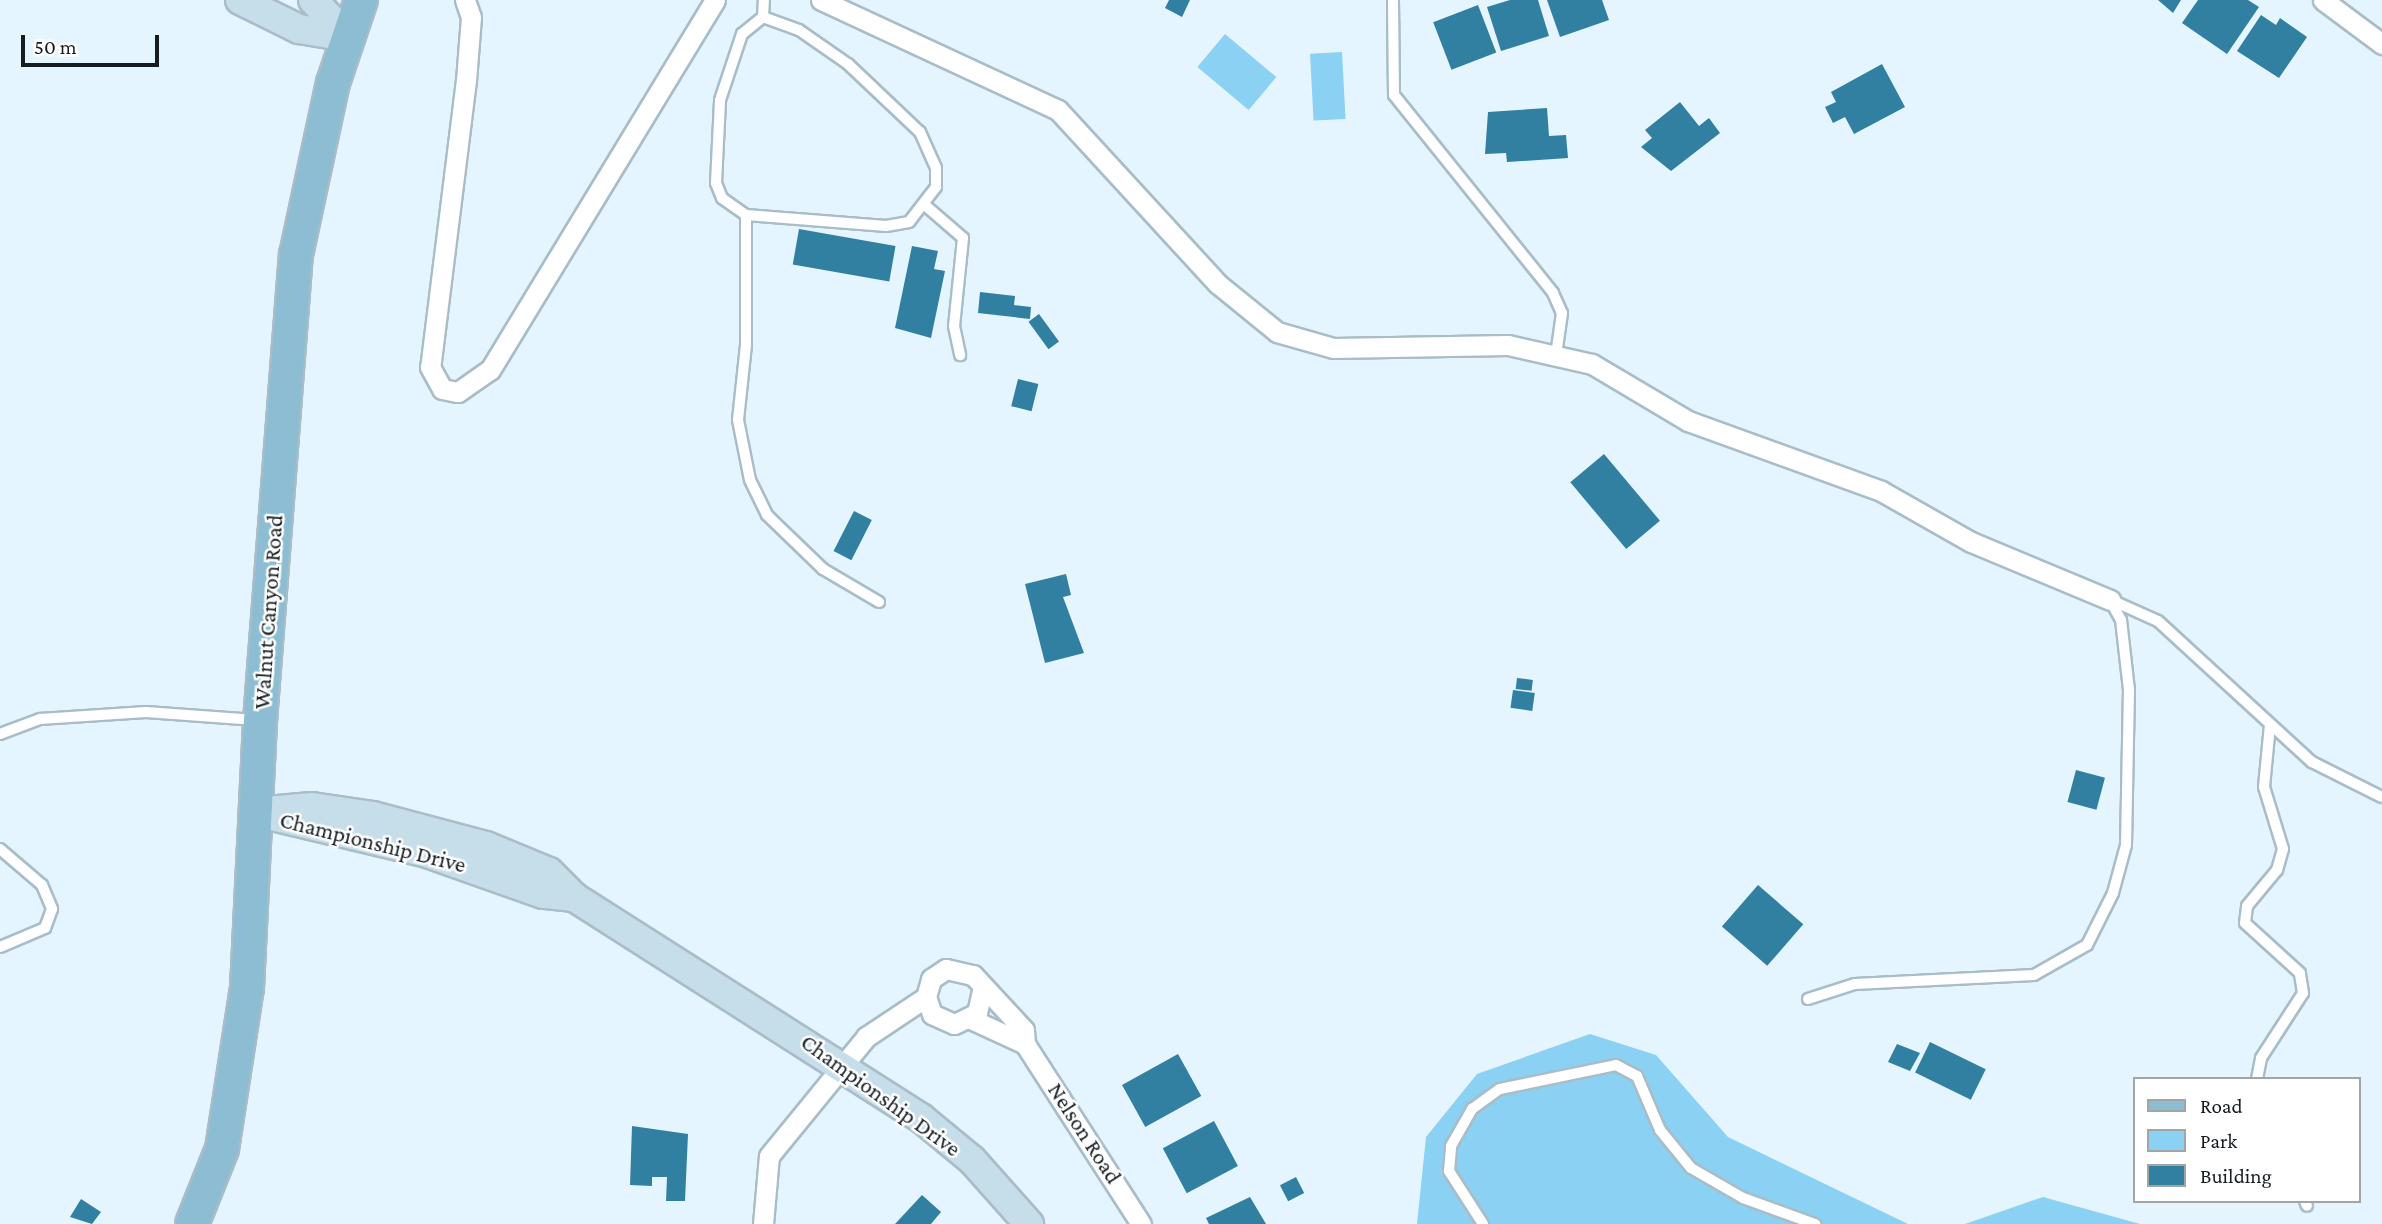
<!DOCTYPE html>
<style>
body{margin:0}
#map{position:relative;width:2382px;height:1224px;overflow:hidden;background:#e4f5ff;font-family:"Crimson Pro",serif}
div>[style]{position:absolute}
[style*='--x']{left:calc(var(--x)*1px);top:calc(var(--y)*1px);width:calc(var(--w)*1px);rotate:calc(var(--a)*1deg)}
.green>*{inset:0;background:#8ad1f3;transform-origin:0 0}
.building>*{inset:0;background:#317fa1;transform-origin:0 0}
.roads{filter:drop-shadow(2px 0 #a8bdc8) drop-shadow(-2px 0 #a8bdc8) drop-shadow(0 2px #a8bdc8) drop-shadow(0 -2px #a8bdc8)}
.lane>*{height:10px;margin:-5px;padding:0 5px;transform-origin:5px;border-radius:5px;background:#fff}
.street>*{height:19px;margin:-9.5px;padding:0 9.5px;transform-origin:9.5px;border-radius:9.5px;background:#fff}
.secondary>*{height:28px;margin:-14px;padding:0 14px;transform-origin:14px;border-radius:14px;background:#c6dee9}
.primary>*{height:32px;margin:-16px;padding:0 16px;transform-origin:16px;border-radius:16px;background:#8cbdd3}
span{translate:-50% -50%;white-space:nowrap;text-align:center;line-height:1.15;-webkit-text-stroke:5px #fff;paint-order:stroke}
.street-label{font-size:23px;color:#151d21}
.legend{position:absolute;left:2133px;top:1077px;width:228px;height:126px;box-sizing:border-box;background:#fff;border:2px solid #a1a5a6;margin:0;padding:9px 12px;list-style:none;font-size:21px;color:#151d21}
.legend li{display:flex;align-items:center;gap:14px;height:35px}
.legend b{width:35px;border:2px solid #a1a5a6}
.scale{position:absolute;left:21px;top:35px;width:138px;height:32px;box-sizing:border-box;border:4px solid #151d21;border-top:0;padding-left:9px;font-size:21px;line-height:24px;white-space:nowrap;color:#151d21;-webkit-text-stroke:5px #fff;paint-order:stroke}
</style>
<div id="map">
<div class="green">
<i style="left:1225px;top:34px;width:67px;height:43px;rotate:40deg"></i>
<i style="left:1342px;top:52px;width:67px;height:32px;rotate:87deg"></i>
<i style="clip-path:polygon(1590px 1034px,1656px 1055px,1728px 1137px,1908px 1224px,1417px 1224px,1426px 1137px,1477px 1074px)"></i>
<i style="clip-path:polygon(2043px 1197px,2140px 1224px,1965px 1224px)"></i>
</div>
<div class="building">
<i style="clip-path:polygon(1169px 0,1190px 0,1182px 17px,1165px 8px)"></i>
<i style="clip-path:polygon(1510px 0,1538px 0,1549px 36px,1501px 51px,1487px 7px)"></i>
<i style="clip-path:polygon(1547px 0,1602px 0,1609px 20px,1560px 37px)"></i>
<i style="clip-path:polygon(2158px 0,2181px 0,2173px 13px)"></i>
<i style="clip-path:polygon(2198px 0,2248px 0,2259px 7px,2227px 54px,2182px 23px)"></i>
<i style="left:1478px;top:5px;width:51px;height:48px;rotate:69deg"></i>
<i style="clip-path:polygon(2261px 15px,2276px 25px,2280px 18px,2307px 37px,2279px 78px,2237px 51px)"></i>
<i style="clip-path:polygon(1882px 64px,1905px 107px,1854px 134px,1845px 117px,1833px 123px,1825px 107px,1836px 102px,1831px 92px)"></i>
<i style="clip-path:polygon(1680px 102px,1699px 126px,1709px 118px,1720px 133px,1671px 171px,1641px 147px,1652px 138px,1645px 130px)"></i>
<i style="clip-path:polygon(1547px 108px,1549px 136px,1566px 135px,1568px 158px,1507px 162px,1506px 153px,1485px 154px,1488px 112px)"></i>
<i style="left:799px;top:229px;width:98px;height:36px;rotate:10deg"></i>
<i style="clip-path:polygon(912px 246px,938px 251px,934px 269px,945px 271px,931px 338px,895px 328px)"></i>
<i style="clip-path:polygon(980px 292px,1015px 296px,1014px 305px,1031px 307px,1030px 319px,978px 313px)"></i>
<i style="left:1039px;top:314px;width:34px;height:13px;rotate:54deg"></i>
<i style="left:1018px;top:379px;width:21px;height:28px;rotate:14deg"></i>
<i style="left:1604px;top:454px;width:87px;height:44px;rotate:50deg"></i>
<i style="left:854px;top:511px;width:20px;height:45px;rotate:27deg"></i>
<i style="clip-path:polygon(1066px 574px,1071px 595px,1063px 597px,1084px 653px,1045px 663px,1025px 584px)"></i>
<i style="left:1517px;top:678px;width:16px;height:11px;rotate:7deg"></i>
<i style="left:1513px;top:690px;width:22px;height:18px;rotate:8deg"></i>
<i style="left:2076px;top:770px;width:30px;height:33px;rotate:15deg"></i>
<i style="left:1758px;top:885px;width:60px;height:55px;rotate:41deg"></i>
<i style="left:1930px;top:1042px;width:62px;height:34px;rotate:26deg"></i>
<i style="clip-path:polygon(1897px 1044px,1920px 1053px,1910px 1071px,1888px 1062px)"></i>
<i style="left:1178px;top:1054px;width:48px;height:64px;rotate:61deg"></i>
<i style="left:1214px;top:1121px;width:51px;height:58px;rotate:62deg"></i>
<i style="clip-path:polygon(632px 1126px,688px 1134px,685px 1201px,666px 1201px,667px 1177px,652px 1177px,652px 1186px,630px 1185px)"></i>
<i style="left:1296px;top:1177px;width:18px;height:18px;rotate:63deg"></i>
<i style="clip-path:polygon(922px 1195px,941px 1212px,931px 1224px,895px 1224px)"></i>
<i style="clip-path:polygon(1250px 1197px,1266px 1224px,1209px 1224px,1206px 1218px)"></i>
<i style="clip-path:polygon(81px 1199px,101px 1212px,92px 1224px,70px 1217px)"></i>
</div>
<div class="roads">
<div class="lane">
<i style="--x:1393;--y:0;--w:95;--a:89.4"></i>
<i style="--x:1394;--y:95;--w:254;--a:51.2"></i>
<i style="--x:1553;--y:293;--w:22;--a:66"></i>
<i style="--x:1562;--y:313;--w:42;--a:98.1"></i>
<i style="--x:763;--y:17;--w:38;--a:20"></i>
<i style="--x:799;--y:30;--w:60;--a:34.8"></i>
<i style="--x:848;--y:64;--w:99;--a:43.4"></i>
<i style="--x:920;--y:132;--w:39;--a:66"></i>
<i style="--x:936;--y:168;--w:19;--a:90"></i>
<i style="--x:936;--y:187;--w:44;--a:127.6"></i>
<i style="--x:909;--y:222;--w:23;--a:170"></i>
<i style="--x:886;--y:226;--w:140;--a:-175.5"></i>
<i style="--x:746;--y:215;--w:29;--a:-145"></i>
<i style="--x:722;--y:198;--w:16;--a:-112"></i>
<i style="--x:716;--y:183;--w:83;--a:-87.2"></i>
<i style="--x:720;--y:100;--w:70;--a:-71.6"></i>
<i style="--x:742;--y:34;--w:27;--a:-39"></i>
<i style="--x:763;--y:17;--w:17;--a:-87"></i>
<i style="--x:926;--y:206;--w:49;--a:40.9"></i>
<i style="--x:963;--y:238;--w:88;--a:95.8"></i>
<i style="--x:954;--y:326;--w:30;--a:78"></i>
<i style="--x:746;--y:215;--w:130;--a:90"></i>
<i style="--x:746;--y:345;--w:75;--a:96.1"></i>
<i style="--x:738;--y:420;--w:61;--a:78.7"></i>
<i style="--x:750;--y:480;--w:39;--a:64"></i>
<i style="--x:767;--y:515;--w:78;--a:44"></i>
<i style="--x:823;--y:569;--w:65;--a:30.5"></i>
<i style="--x:2111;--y:600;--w:51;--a:24.1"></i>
<i style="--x:2158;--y:621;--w:209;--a:42.5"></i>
<i style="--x:2312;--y:762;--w:78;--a:26.6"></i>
<i style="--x:0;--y:734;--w:43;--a:-20.6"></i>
<i style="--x:40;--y:719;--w:106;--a:-3.8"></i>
<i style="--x:146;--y:712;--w:110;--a:4.2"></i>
<i style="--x:0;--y:849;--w:55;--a:40.6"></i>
<i style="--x:42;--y:885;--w:26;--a:67"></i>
<i style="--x:52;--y:909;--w:20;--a:110"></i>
<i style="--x:45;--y:928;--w:49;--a:157.1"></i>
<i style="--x:1808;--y:999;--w:49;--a:-17.7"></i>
<i style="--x:1855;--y:984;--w:179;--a:-2.9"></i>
<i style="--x:2034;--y:975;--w:61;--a:-29.5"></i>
<i style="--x:2087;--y:945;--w:58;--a:-63.4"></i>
<i style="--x:2113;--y:893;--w:50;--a:-74.8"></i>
<i style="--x:2126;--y:845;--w:155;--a:-88.9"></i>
<i style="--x:2129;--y:690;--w:70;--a:-96.5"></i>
<i style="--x:2121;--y:620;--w:23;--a:-119"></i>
<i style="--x:2257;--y:1079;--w:21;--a:-79"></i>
<i style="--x:2261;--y:1058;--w:77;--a:-57.1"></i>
<i style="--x:2303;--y:993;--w:20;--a:-99"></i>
<i style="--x:2300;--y:973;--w:74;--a:-137.7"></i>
<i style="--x:2245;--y:923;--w:17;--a:-83"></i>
<i style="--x:2247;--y:906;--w:47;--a:-50.2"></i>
<i style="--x:2277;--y:870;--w:22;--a:-74"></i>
<i style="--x:2283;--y:849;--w:65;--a:-107"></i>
<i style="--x:2264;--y:787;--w:62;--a:-84.5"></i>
<i style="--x:2305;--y:1201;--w:5;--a:68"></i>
<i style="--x:1483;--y:1224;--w:63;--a:-122.7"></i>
<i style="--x:1449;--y:1171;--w:25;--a:-85"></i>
<i style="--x:1451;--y:1146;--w:43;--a:-60.4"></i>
<i style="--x:1472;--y:1109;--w:34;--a:-36"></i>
<i style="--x:1500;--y:1089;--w:118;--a:-11.7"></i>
<i style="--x:1616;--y:1065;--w:24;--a:28"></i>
<i style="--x:1637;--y:1076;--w:59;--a:66.9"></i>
<i style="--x:1660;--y:1130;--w:49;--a:50.8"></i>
<i style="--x:1691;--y:1168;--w:60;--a:30"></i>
<i style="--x:1743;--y:1198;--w:77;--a:19.9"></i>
</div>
<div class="street">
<i style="--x:465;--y:0;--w:18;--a:71"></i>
<i style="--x:471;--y:17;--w:63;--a:94.5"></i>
<i style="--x:466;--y:80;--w:289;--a:97.1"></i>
<i style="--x:430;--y:367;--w:25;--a:61"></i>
<i style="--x:442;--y:389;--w:16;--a:11"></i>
<i style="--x:458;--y:392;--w:39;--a:-35"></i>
<i style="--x:490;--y:370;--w:433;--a:-58.7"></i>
<i style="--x:821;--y:0;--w:261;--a:24.9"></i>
<i style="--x:1058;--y:110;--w:236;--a:47.4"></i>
<i style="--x:1218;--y:284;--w:76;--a:39.1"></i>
<i style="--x:1277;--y:332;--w:58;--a:15.9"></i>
<i style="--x:1333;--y:348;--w:175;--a:-1"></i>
<i style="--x:1508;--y:345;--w:86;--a:12.7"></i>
<i style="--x:1592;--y:364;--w:112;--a:30.7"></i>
<i style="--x:1688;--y:421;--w:205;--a:19.9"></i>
<i style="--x:1881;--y:491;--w:103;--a:29.5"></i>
<i style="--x:1971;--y:542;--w:151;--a:22.6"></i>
<i style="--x:2323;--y:0;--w:74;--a:36.7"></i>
<i style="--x:982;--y:991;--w:23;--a:103"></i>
<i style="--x:977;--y:1013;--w:25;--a:154"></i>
<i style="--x:954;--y:1024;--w:24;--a:-156"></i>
<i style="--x:932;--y:1014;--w:18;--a:-109"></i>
<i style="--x:926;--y:997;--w:19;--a:-74"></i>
<i style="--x:931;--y:979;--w:18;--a:-34"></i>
<i style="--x:946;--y:969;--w:28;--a:13"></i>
<i style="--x:973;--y:975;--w:75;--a:47.2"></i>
<i style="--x:1024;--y:1030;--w:14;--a:86"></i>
<i style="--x:1025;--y:1044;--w:214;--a:57.2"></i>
<i style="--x:971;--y:1019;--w:60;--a:24.8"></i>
<i style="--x:763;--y:1224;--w:68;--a:-85"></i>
<i style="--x:769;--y:1156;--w:154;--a:-50.8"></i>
<i style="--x:866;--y:1037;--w:72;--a:-33.7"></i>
</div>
<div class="secondary">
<i style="--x:240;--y:0;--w:66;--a:26.2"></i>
<i style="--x:299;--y:29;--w:50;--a:9.3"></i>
<i style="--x:313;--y:0;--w:51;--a:46.6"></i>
<i style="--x:574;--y:897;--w:31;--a:-174"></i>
<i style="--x:543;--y:894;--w:123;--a:-160.5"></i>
<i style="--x:427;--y:853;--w:177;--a:-166.6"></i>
<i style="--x:255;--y:812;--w:57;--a:-5"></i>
<i style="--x:312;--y:807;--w:62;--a:8.4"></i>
<i style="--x:373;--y:816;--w:117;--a:14.9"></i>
<i style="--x:486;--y:846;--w:68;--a:22.4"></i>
<i style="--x:549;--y:872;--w:35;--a:45"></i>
<i style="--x:574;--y:897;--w:411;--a:32.5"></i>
<i style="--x:921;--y:1118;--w:66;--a:39.5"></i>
<i style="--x:972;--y:1160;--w:86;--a:48.3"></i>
</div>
<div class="primary">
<i style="--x:192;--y:1224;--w:81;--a:-68.2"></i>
<i style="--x:222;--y:1149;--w:163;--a:-81.2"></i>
<i style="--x:247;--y:988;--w:267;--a:-87.2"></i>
<i style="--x:260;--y:721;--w:467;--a:-85.6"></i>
<i style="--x:296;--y:255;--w:176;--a:-77.9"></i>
<i style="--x:333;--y:83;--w:88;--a:-71.4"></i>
</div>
</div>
<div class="street-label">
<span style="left:268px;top:612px;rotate:-86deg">Walnut Canyon Road</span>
<span style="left:373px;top:842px;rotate:14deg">Championship Drive</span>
<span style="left:881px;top:1095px;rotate:36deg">Championship Drive</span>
<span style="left:1085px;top:1133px;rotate:57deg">Nelson Road</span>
</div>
<ul class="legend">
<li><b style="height:9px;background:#8cbdd3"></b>Road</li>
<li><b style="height:19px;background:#8ad1f3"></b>Park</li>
<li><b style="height:19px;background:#317fa1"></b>Building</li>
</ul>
<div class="scale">50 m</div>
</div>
